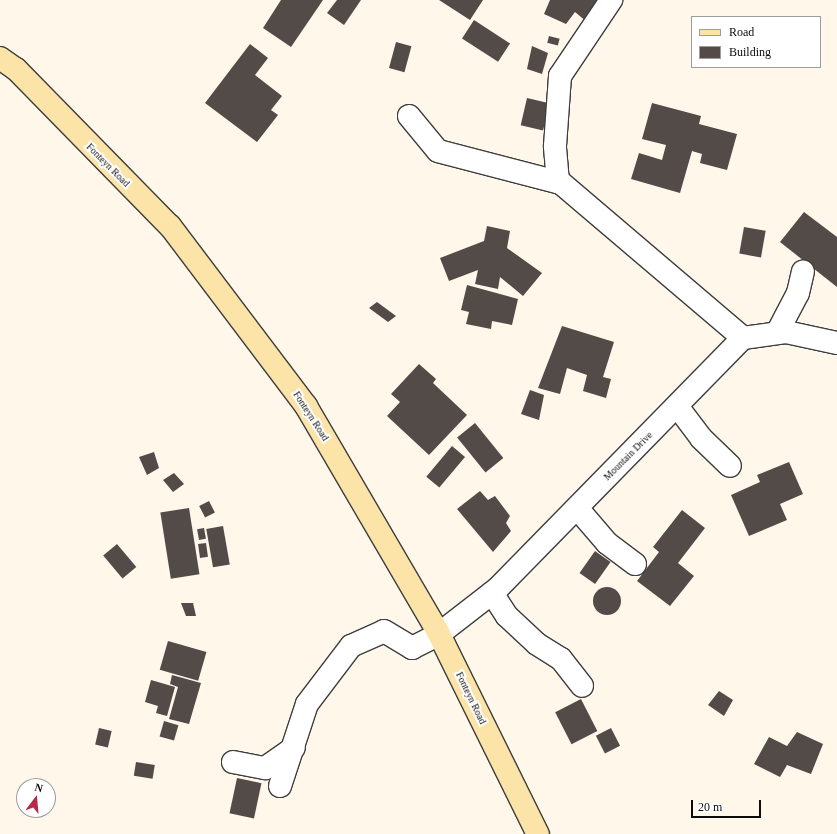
<!DOCTYPE html>
<style>
body{margin:0}
#map{position:relative;width:837px;height:834px;overflow:hidden;background:#fef7ea;font-family:"Times New Roman",serif}
div>[style]{position:absolute}
[style*='--x']{left:calc(var(--x)*1px);top:calc(var(--y)*1px);width:calc(var(--w)*1px);rotate:calc(var(--a)*1deg)}
.building>*{inset:0;background:#534b48;transform-origin:0 0}
.round{border-radius:50%}
.roads{filter:drop-shadow(1px 0 #3e3e3e) drop-shadow(-1px 0 #3e3e3e) drop-shadow(0 1px #3e3e3e) drop-shadow(0 -1px #3e3e3e)}
.street>*{height:22px;margin:-11px;padding:0 11px;transform-origin:11px;border-radius:11px;background:#fff}
.secondary>*{height:22px;margin:-11px;padding:0 11px;transform-origin:11px;border-radius:11px;background:#fce4a8}
span{translate:-50% -50%;white-space:nowrap;text-align:center;line-height:1.15;-webkit-text-stroke:4px #fff;paint-order:stroke}
.street-label{font-size:10px;color:#0b0b0b}
.legend{position:absolute;left:691px;top:16px;width:130px;height:52px;box-sizing:border-box;background:#fff;border:1px solid #9d9d9d;margin:0;padding:5px 7px;list-style:none;font-size:12px;color:#0b0b0b}
.legend li{display:flex;align-items:center;gap:8px;height:20px}
.legend b{width:20px;border:1px solid #9d9d9d}
.north{position:absolute;left:16px;top:778px;width:40px;height:40px;box-sizing:border-box;background:#fff;border:1px solid #9d9d9d;border-radius:50%;rotate:16deg;font-size:11px;font-weight:700;line-height:16px;text-align:center;color:#0b0b0b}
.north::after{content:'';display:block;margin:auto;width:14px;height:18px;background:#b52a48;clip-path:polygon(50% 0,100% 100%,50% 72%,0 100%)}
.scale{position:absolute;left:691px;top:800px;width:70px;height:18px;box-sizing:border-box;border:2px solid #0b0b0b;border-top:0;padding-left:5px;font-size:12px;line-height:14px;white-space:nowrap;color:#0b0b0b;-webkit-text-stroke:3px #fff;paint-order:stroke}
</style>
<div id="map">
<div class="building">
<i style="clip-path:polygon(281px 0,323px 0,291px 47px,263px 28px)"></i>
<i style="clip-path:polygon(337px 0,361px 0,344px 25px,327px 13px)"></i>
<i style="clip-path:polygon(439px 0,483px 0,470px 20px)"></i>
<i style="clip-path:polygon(550px 0,599px 0,587px 22px,575px 12px,566px 24px,544px 14px)"></i>
<i style="left:474px;top:20px;width:43px;height:22px;rotate:33deg"></i>
<i style="left:549px;top:36px;width:11px;height:7px;rotate:15deg"></i>
<i style="left:396px;top:42px;width:16px;height:27px;rotate:15deg"></i>
<i style="clip-path:polygon(250px 44px,268px 58px,255px 75px,282px 96px,271px 110px,278px 115px,257px 142px,205px 103px)"></i>
<i style="clip-path:polygon(532px 46px,548px 53px,542px 74px,527px 69px)"></i>
<i style="left:527px;top:98px;width:23px;height:28px;rotate:13deg"></i>
<i style="clip-path:polygon(652px 103px,701px 116px,699px 124px,737px 134px,727px 170px,700px 163px,702px 154px,692px 151px,680px 193px,631px 179px,639px 153px,662px 160px,666px 145px,642px 139px)"></i>
<i style="clip-path:polygon(804px 212px,837px 237px,837px 287px,780px 242px)"></i>
<i style="clip-path:polygon(487px 226px,510px 231px,507px 248px,542px 273px,523px 296px,500px 277px,498px 289px,475px 284px,478px 270px,449px 281px,440px 258px,484px 241px)"></i>
<i style="left:744px;top:227px;width:22px;height:27px;rotate:10deg"></i>
<i style="clip-path:polygon(467px 285px,518px 299px,512px 325px,492px 321px,491px 329px,466px 324px,469px 312px,461px 310px)"></i>
<i style="clip-path:polygon(377px 302px,396px 316px,388px 322px,369px 308px)"></i>
<i style="clip-path:polygon(562px 326px,614px 342px,603px 377px,611px 379px,606px 398px,583px 391px,587px 375px,567px 368px,560px 394px,538px 388px)"></i>
<i style="clip-path:polygon(419px 364px,436px 379px,433px 383px,467px 415px,429px 455px,387px 416px,400px 402px,391px 394px)"></i>
<i style="clip-path:polygon(530px 390px,544px 395px,539px 420px,521px 414px)"></i>
<i style="left:475px;top:423px;width:45px;height:23px;rotate:51deg"></i>
<i style="left:452px;top:446px;width:17px;height:40px;rotate:40deg"></i>
<i style="clip-path:polygon(154px 452px,159px 468px,147px 475px,139px 457px)"></i>
<i style="clip-path:polygon(789px 462px,803px 494px,780px 504px,787px 520px,749px 536px,731px 495px,760px 482px,757px 475px)"></i>
<i style="clip-path:polygon(174px 473px,184px 484px,173px 492px,163px 480px)"></i>
<i style="clip-path:polygon(480px 491px,488px 500px,495px 496px,510px 516px,506px 523px,511px 531px,493px 552px,457px 509px)"></i>
<i style="left:209px;top:501px;width:13px;height:11px;rotate:63deg"></i>
<i style="left:189px;top:508px;width:67px;height:29px;rotate:81deg"></i>
<i style="clip-path:polygon(682px 510px,705px 528px,678px 563px,694px 576px,670px 606px,637px 581px,659px 552px,653px 547px)"></i>
<i style="left:223px;top:526px;width:39px;height:17px;rotate:80deg"></i>
<i style="left:204px;top:528px;width:11px;height:7px;rotate:80deg"></i>
<i style="left:206px;top:543px;width:14px;height:8px;rotate:82deg"></i>
<i style="left:117px;top:544px;width:30px;height:18px;rotate:50deg"></i>
<i style="left:595px;top:551px;width:19px;height:27px;rotate:35deg"></i>
<i class="round" style="left:593px;top:587px;width:28px;height:28px"></i>
<i style="clip-path:polygon(181px 603px,193px 603px,196px 616px,186px 616px)"></i>
<i style="left:168px;top:641px;width:40px;height:30px;rotate:16deg"></i>
<i style="clip-path:polygon(172px 675px,201px 683px,189px 724px,169px 719px,178px 687px,170px 684px)"></i>
<i style="clip-path:polygon(151px 680px,175px 687px,167px 716px,156px 713px,158px 706px,145px 702px)"></i>
<i style="clip-path:polygon(719px 691px,733px 700px,724px 716px,708px 705px)"></i>
<i style="left:581px;top:699px;width:36px;height:29px;rotate:63deg"></i>
<i style="left:164px;top:721px;width:15px;height:16px;rotate:16deg"></i>
<i style="left:99px;top:728px;width:13px;height:17px;rotate:13deg"></i>
<i style="left:611px;top:728px;width:20px;height:17px;rotate:63deg"></i>
<i style="clip-path:polygon(797px 732px,823px 744px,811px 774px,787px 765px,780px 777px,754px 764px,769px 737px,787px 746px)"></i>
<i style="left:136px;top:762px;width:19px;height:14px;rotate:9deg"></i>
<i style="left:237px;top:778px;width:25px;height:36px;rotate:12deg"></i>
</div>
<div class="roads">
<div class="street">
<i style="--x:409;--y:116;--w:45;--a:50.4"></i>
<i style="--x:438;--y:151;--w:127;--a:14.6"></i>
<i style="--x:561;--y:183;--w:239;--a:40.4"></i>
<i style="--x:558;--y:182;--w:36;--a:-95"></i>
<i style="--x:555;--y:146;--w:70;--a:-85.9"></i>
<i style="--x:560;--y:76;--w:92;--a:-56.1"></i>
<i style="--x:777;--y:333;--w:45;--a:-62.3"></i>
<i style="--x:798;--y:293;--w:22;--a:-77"></i>
<i style="--x:677;--y:406;--w:40;--a:53"></i>
<i style="--x:701;--y:438;--w:40;--a:44"></i>
<i style="--x:577;--y:508;--w:46;--a:49.4"></i>
<i style="--x:607;--y:543;--w:35;--a:37"></i>
<i style="--x:492;--y:593;--w:27;--a:57"></i>
<i style="--x:507;--y:616;--w:41;--a:43"></i>
<i style="--x:537;--y:644;--w:28;--a:32"></i>
<i style="--x:561;--y:659;--w:34;--a:52"></i>
<i style="--x:233;--y:762;--w:33;--a:11"></i>
<i style="--x:265;--y:768;--w:35;--a:-35"></i>
<i style="--x:280;--y:786;--w:86;--a:-71.8"></i>
<i style="--x:307;--y:704;--w:73;--a:-52.8"></i>
<i style="--x:351;--y:646;--w:36;--a:-24"></i>
<i style="--x:384;--y:631;--w:33;--a:31"></i>
<i style="--x:412;--y:648;--w:30;--a:-27"></i>
<i style="--x:439;--y:634;--w:73;--a:-37.8"></i>
<i style="--x:497;--y:589;--w:351;--a:-45.6"></i>
<i style="--x:743;--y:338;--w:43;--a:-7.9"></i>
<i style="--x:786;--y:332;--w:52;--a:12.2"></i>
</div>
<div class="secondary">
<i style="--x:0;--y:58;--w:19;--a:35"></i>
<i style="--x:16;--y:69;--w:220;--a:45.6"></i>
<i style="--x:170;--y:226;--w:226;--a:52.9"></i>
<i style="--x:306;--y:406;--w:264;--a:59.7"></i>
<i style="--x:439;--y:634;--w:223;--a:63.7"></i>
</div>
</div>
<div class="street-label">
<span style="left:108px;top:165px;rotate:45deg">Fonteyn Road</span>
<span style="left:311px;top:416px;rotate:57deg">Fonteyn Road</span>
<span style="left:628px;top:456px;rotate:-45deg">Mountain Drive</span>
<span style="left:471px;top:698px;rotate:64deg">Fonteyn Road</span>
</div>
<ul class="legend">
<li><b style="height:5px;background:#fce4a8"></b>Road</li>
<li><b style="height:11px;background:#534b48"></b>Building</li>
</ul>
<div class="north">N</div>
<div class="scale">20 m</div>
</div>
